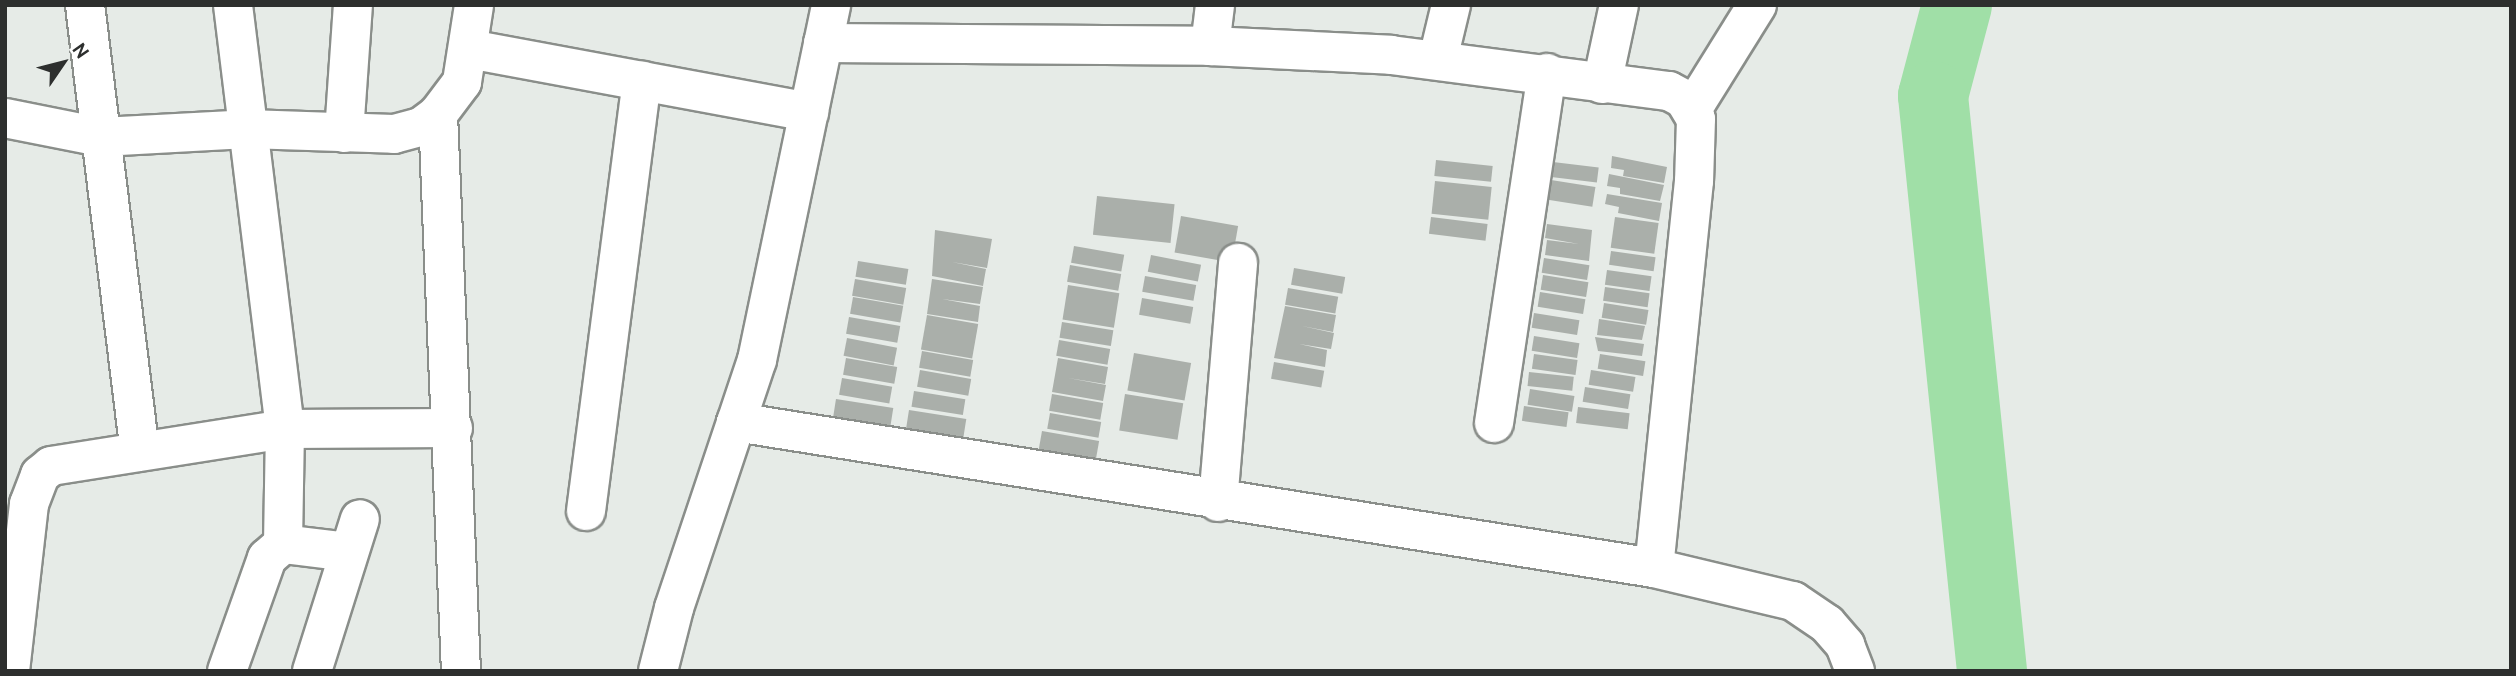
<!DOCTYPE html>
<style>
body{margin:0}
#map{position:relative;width:2516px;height:676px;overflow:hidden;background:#e6ebe7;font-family:Cabin,sans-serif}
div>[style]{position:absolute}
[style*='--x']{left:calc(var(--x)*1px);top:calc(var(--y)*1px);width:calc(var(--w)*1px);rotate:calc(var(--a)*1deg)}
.river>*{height:70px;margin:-35px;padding:0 35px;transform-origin:35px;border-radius:35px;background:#a0dfa7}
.building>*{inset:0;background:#aaafaa;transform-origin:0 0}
.roads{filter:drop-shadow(2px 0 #8a8e8a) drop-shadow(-2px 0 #8a8e8a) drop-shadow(0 2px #8a8e8a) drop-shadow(0 -2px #8a8e8a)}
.minor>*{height:38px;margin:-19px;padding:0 19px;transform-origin:19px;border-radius:19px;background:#fff}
span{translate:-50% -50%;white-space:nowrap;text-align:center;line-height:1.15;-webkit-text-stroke:6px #fff;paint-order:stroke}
.frame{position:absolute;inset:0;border:7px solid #2d2f2e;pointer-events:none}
.north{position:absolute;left:28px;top:28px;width:70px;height:70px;-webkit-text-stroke:5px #fff;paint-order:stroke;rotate:55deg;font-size:19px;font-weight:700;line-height:28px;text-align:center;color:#2d2f2e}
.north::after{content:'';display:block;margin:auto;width:24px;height:32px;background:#2d2f2e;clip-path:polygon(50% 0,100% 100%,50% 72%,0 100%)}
</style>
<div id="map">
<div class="river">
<i style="--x:1957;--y:5;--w:94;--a:104.8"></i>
<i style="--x:1933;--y:96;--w:578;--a:84.14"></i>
</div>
<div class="building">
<i style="clip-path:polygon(1612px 156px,1667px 167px,1664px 183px,1623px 176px,1624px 170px,1611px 168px)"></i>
<i style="left:1436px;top:160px;width:57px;height:16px;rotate:6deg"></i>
<i style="left:1553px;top:162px;width:46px;height:15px;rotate:7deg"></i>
<i style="clip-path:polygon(1609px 174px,1664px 185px,1660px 201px,1620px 194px,1620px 188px,1607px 186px)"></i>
<i style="left:1551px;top:180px;width:45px;height:20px;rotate:9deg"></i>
<i style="left:1435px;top:181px;width:57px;height:33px;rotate:6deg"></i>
<i style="clip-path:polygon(1607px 194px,1662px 203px,1659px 221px,1618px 213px,1619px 207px,1605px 204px)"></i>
<i style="left:1097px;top:196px;width:78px;height:39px;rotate:6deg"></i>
<i style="left:1181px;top:216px;width:58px;height:37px;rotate:10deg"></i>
<i style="left:1431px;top:217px;width:57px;height:17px;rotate:7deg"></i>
<i style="left:1615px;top:217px;width:44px;height:31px;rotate:8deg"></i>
<i style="clip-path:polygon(1547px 224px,1592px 230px,1589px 261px,1545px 255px,1547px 240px,1579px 244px,1545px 238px)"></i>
<i style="clip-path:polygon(935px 230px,992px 239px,987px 268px,952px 262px,986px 269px,983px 286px,932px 276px)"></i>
<i style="left:1074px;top:246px;width:51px;height:17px;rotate:10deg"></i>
<i style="left:1611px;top:251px;width:45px;height:14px;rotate:8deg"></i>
<i style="left:1151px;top:255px;width:51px;height:17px;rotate:11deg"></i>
<i style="left:1544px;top:258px;width:46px;height:15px;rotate:9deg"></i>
<i style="left:858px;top:261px;width:51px;height:16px;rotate:9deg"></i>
<i style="left:1070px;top:265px;width:52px;height:17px;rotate:10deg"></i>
<i style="left:1294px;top:268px;width:52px;height:17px;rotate:10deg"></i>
<i style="left:1607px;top:270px;width:45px;height:15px;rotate:8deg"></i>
<i style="left:1543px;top:275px;width:46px;height:15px;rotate:9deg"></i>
<i style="left:1145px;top:276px;width:52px;height:16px;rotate:10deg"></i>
<i style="left:855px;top:279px;width:52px;height:17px;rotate:10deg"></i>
<i style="clip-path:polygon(932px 279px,983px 287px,980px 304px,942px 299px,980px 306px,978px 322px,927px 314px)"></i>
<i style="left:1068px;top:285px;width:52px;height:35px;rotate:9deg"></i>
<i style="left:1605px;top:287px;width:45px;height:14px;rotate:8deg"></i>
<i style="left:1288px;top:288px;width:51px;height:17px;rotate:10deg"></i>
<i style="left:1540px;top:292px;width:46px;height:15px;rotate:9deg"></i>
<i style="left:853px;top:297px;width:51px;height:17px;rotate:10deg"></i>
<i style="left:1142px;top:298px;width:52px;height:17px;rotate:10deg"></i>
<i style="left:1604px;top:303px;width:45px;height:15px;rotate:9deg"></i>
<i style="clip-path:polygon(1285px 306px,1336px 315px,1333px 332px,1302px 326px,1334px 333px,1331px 349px,1299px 344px,1327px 350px,1325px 367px,1274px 358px)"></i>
<i style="left:1534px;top:313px;width:46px;height:15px;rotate:9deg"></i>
<i style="left:927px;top:315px;width:52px;height:35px;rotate:10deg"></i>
<i style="left:849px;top:317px;width:52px;height:17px;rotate:10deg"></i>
<i style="clip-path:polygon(1599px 319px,1645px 326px,1642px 340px,1597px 335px)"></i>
<i style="left:1062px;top:322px;width:52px;height:16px;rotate:9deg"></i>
<i style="left:1534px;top:336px;width:46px;height:15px;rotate:9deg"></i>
<i style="clip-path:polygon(1595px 337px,1644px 344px,1642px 356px,1598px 351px)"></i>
<i style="left:847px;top:338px;width:51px;height:18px;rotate:11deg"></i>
<i style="left:1059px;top:340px;width:52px;height:16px;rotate:10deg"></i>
<i style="left:922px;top:351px;width:52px;height:17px;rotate:10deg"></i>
<i style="left:1134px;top:353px;width:58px;height:38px;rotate:10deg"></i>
<i style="left:1534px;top:354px;width:44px;height:15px;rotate:8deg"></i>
<i style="left:1600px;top:354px;width:46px;height:15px;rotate:9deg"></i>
<i style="left:846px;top:358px;width:52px;height:17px;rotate:10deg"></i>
<i style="clip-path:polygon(1058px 358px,1108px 367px,1105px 384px,1068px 378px,1106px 385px,1103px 401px,1052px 392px)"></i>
<i style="left:1274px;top:362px;width:51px;height:17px;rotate:10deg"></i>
<i style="left:920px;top:370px;width:52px;height:17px;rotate:10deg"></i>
<i style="left:1591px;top:370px;width:45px;height:15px;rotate:9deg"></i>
<i style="left:1529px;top:372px;width:45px;height:14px;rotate:6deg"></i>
<i style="left:842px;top:378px;width:51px;height:17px;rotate:10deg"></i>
<i style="left:1585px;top:387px;width:46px;height:15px;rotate:9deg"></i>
<i style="left:1530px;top:389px;width:45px;height:16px;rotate:9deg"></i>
<i style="left:914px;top:391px;width:52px;height:16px;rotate:9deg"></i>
<i style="left:1052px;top:394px;width:52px;height:17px;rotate:10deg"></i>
<i style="left:1125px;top:394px;width:59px;height:37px;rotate:9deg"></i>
<i style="left:836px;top:399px;width:58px;height:30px;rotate:9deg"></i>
<i style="left:1524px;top:406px;width:45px;height:15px;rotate:8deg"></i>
<i style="left:1578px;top:407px;width:52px;height:16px;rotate:7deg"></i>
<i style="left:909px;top:410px;width:58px;height:29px;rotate:9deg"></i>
<i style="left:1050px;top:413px;width:52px;height:16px;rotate:10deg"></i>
<i style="left:1042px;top:431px;width:58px;height:31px;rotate:10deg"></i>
</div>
<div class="roads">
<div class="minor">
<i style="--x:85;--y:5;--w:450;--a:83"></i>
<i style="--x:233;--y:5;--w:427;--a:83"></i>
<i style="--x:285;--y:429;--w:115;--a:91"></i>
<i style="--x:823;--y:43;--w:387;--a:0.4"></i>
<i style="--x:1210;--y:46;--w:181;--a:2.8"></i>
<i style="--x:1391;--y:55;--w:280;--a:7.4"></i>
<i style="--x:1669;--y:91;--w:17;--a:28"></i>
<i style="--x:1684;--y:99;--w:23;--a:59"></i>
<i style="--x:1696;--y:119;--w:62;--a:91.8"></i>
<i style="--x:1694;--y:181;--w:389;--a:95.9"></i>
<i style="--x:1210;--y:46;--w:41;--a:-83"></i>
<i style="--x:469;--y:49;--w:346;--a:10.5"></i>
<i style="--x:1438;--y:59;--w:56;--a:-76.5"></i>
<i style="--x:1602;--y:84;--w:81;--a:-77.9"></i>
<i style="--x:1693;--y:108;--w:121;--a:-58.1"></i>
<i style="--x:438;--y:114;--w:557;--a:87.64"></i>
<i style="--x:5;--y:118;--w:98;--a:11.2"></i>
<i style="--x:101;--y:137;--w:146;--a:-3.1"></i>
<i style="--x:247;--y:129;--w:147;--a:1.9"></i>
<i style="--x:394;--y:134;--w:28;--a:-15"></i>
<i style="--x:421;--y:127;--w:21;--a:-37"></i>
<i style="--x:438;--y:114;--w:40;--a:-53"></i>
<i style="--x:462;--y:82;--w:78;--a:-81.1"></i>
<i style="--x:344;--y:133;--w:128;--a:-86"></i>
<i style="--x:736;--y:422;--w:930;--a:9.04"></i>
<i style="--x:1654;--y:568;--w:143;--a:13.4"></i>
<i style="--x:1793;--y:601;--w:41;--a:34.1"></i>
<i style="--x:1827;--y:624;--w:28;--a:49"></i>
<i style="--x:1845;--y:645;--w:28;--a:69"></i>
<i style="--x:1494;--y:423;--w:354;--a:-81.4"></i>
<i style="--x:1218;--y:502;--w:240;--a:-85.2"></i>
<i style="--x:586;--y:511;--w:434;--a:-82.6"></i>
<i style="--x:10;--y:671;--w:168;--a:-83.5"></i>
<i style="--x:29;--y:504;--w:31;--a:-69"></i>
<i style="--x:40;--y:475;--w:14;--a:-39"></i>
<i style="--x:51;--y:466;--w:237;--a:-9"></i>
<i style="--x:285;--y:429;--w:168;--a:-0.3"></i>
<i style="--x:227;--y:671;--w:120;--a:-70.5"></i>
<i style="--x:267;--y:558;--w:21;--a:-41"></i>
<i style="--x:283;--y:544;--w:65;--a:7"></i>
<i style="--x:312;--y:671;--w:159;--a:-72.5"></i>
<i style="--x:658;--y:671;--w:65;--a:-75.7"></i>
<i style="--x:674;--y:608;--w:262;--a:-71.5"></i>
<i style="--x:757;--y:360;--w:363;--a:-78.2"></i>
</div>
</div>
<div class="frame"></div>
<div class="north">N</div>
</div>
